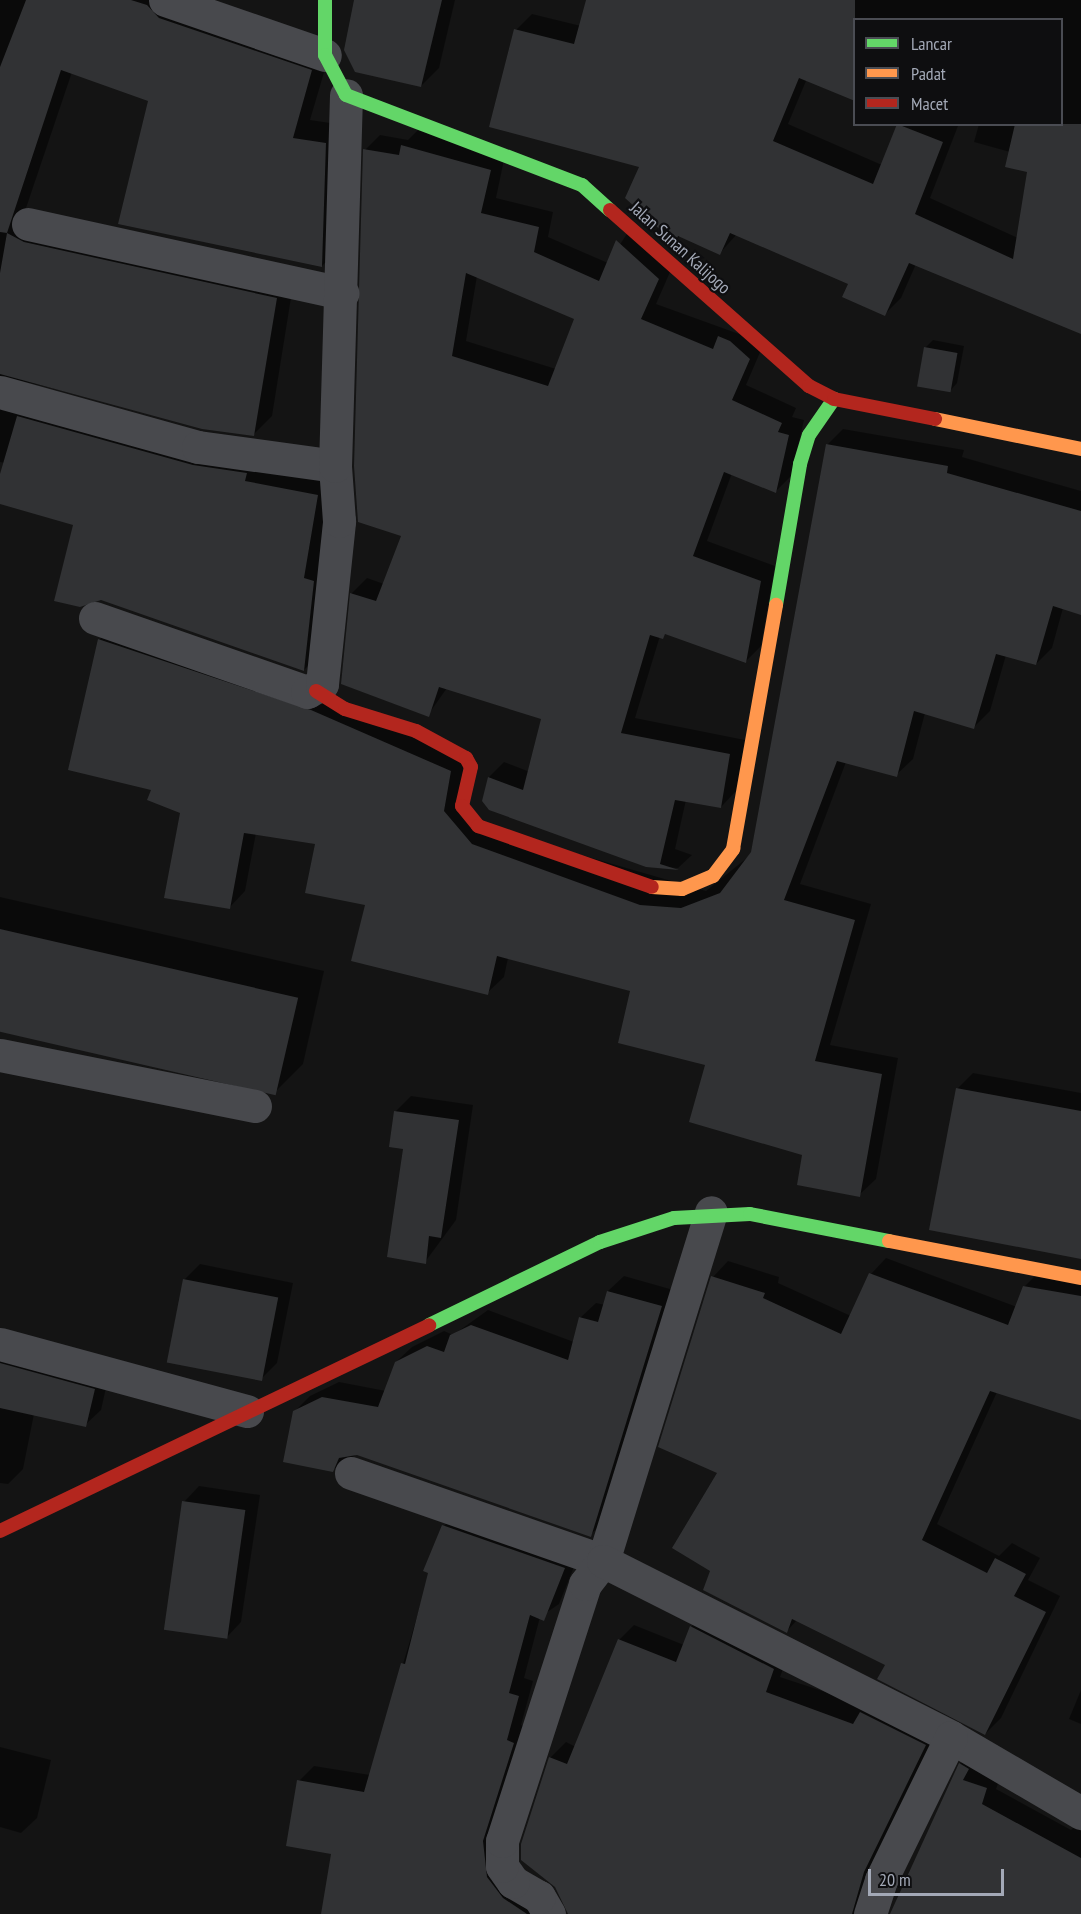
<!DOCTYPE html>
<style>
body{margin:0}
#map{position:relative;width:1081px;height:1914px;overflow:hidden;background:#141414;font-family:"PT Sans Narrow",sans-serif}
div>[style]{position:absolute}
[style*='--x']{left:calc(var(--x)*1px);top:calc(var(--y)*1px);width:calc(var(--w)*1px);rotate:calc(var(--a)*1deg)}
.shadow>*{inset:0;background:#0007}
.building>*{inset:0;background:#313234;transform-origin:0 0}
.street>*{height:33px;margin:-16.5px;padding:0 16.5px;transform-origin:16.5px;border-radius:16.5px;background:#48494d}
.fast>*{height:14px;margin:-7px;padding:0 7px;transform-origin:7px;border-radius:7px;background:#63d668}
.slow>*{height:14px;margin:-7px;padding:0 7px;transform-origin:7px;border-radius:7px;background:#ff974d}
.jam>*{height:14px;margin:-7px;padding:0 7px;transform-origin:7px;border-radius:7px;background:#b3261e}
span{translate:-50% -50%;white-space:nowrap;text-align:center;line-height:1.15;-webkit-text-stroke:4.5px #0e0e10;paint-order:stroke}
.street-label{font-size:18px;color:#a3a9b7}
.legend{position:absolute;left:853px;top:18px;width:210px;height:108px;box-sizing:border-box;background:#0e0e10;border:2px solid #4a4c53;margin:0;padding:8px 10px;list-style:none;font-size:18px;color:#a3a9b7}
.legend li{display:flex;align-items:center;gap:12px;height:30px}
.legend b{width:30px;border:2px solid #4a4c53}
.scale{position:absolute;left:868px;top:1869px;width:136px;height:27px;box-sizing:border-box;border:3px solid #a3a9b7;border-top:0;padding-left:8px;font-size:18px;line-height:21px;white-space:nowrap;color:#a3a9b7;-webkit-text-stroke:4px #0e0e10;paint-order:stroke}
</style>
<div id="map">
<div class="shadow">
<i style="clip-path:polygon(0 0,179px 0,330px 52px,310px 120px,344px 125px,340px 247px,322px 266px,149px 100px,72px 72px,24px 214px,294px 279px,272px 416px,254px 434px,0 376px)"></i>
<i style="clip-path:polygon(357px 0,455px 0,439px 68px,421px 86px)"></i>
<i style="clip-path:polygon(evenodd,588px 0,1081px 0,1081px 328px,916px 264px,901px 298px,885px 314px,850px 283px,737px 234px,720px 253px,680px 236px,675px 241px,641px 166px,516px 30px,532px 14px,581px 26px,588px 0,854px 20px,1062px 20px,1062px 124px,979px 124px,974px 142px,1010px 152px,1028px 170px,1018px 238px,930px 198px,958px 126px,899px 124px,882px 165px,788px 124px,811px 69px,854px 20px)"></i>
<i style="clip-path:polygon(evenodd,418px 130px,505px 155px,496px 198px,553px 212px,548px 237px,608px 263px,632px 226px,674px 263px,656px 304px,764px 343px,746px 385px,796px 408px,792px 417px,804px 420px,791px 476px,776px 491px,732px 473px,707px 541px,775px 566px,761px 646px,746px 661px,667px 633px,660px 636px,635px 718px,745px 740px,736px 791px,721px 807px,686px 800px,675px 849px,692px 855px,678px 868px,646px 866px,484px 801px,489px 777px,504px 762px,530px 772px,543px 718px,447px 688px,428px 715px,342px 683px,352px 593px,367px 578px,384px 584px,403px 535px,365px 150px,380px 135px,408px 140px,418px 130px,477px 276px,576px 318px,556px 369px,466px 341px,477px 276px)"></i>
<i style="clip-path:polygon(933px 340px,964px 346px,957px 383px,950px 391px,925px 348px)"></i>
<i style="clip-path:polygon(0 377px,336px 477px,323px 651px,304px 670px,75px 524px,0 502px,5px 463px,0 462px)"></i>
<i style="clip-path:polygon(843px 429px,964px 450px,962px 457px,1081px 491px,1081px 614px,1063px 608px,1052px 648px,1036px 664px,1006px 655px,990px 711px,974px 727px,925px 713px,913px 759px,896px 775px,846px 762px,800px 884px,871px 904px,830px 1045px,898px 1058px,876px 1179px,859px 1195px,804px 1154px,632px 990px,508px 958px,504px 977px,487px 993px,367px 903px,317px 843px,256px 833px,245px 891px,229px 908px,181px 812px,153px 789px,99px 640px,116px 623px,466px 755px,459px 794px,488px 828px,706px 891px,753px 853px,827px 445px)"></i>
<i style="clip-path:polygon(0 897px,324px 971px,303px 1064px,277px 1090px,0 1029px)"></i>
<i style="clip-path:polygon(973px 1073px,1081px 1093px,1081px 1257px,957px 1089px)"></i>
<i style="clip-path:polygon(411px 1096px,473px 1105px,456px 1220px,425px 1262px,396px 1111px)"></i>
<i style="clip-path:polygon(886px 1258px,1017px 1307px,1024px 1287px,1040px 1271px,1081px 1279px,1081px 1419px,997px 1392px,937px 1524px,999px 1556px,1012px 1543px,1040px 1558px,1028px 1580px,1060px 1596px,1001px 1718px,985px 1734px,887px 1664px,797px 1620px,787px 1631px,712px 1571px,720px 1472px,713px 1277px,728px 1261px,779px 1277px,778px 1283px,851px 1316px,871px 1274px)"></i>
<i style="clip-path:polygon(200px 1264px,293px 1283px,277px 1363px,261px 1379px,184px 1280px)"></i>
<i style="clip-path:polygon(624px 1276px,677px 1291px,606px 1520px,590px 1535px,357px 1454px,332px 1470px,295px 1411px,310px 1396px,339px 1382px,386px 1391px,396px 1362px,412px 1347px,444px 1331px,453px 1335px,488px 1310px,574px 1342px,580px 1318px,596px 1303px,605px 1305px,608px 1291px)"></i>
<i style="clip-path:polygon(0 1338px,109px 1374px,101px 1410px,85px 1425px,34px 1414px,23px 1469px,8px 1484px,0 1483px)"></i>
<i style="clip-path:polygon(199px 1486px,260px 1495px,241px 1622px,226px 1638px,184px 1502px)"></i>
<i style="clip-path:polygon(459px 1510px,580px 1552px,559px 1604px,540px 1617px,524px 1678px,533px 1681px,521px 1725px,528px 1728px,501px 1861px,554px 1914px,323px 1914px,332px 1852px,299px 1781px,314px 1766px,370px 1775px,444px 1526px)"></i>
<i style="clip-path:polygon(706px 1611px,789px 1653px,780px 1677px,940px 1730px,857px 1914px,569px 1914px,550px 1758px,566px 1742px,576px 1747px,619px 1640px,634px 1625px,684px 1645px,691px 1627px)"></i>
<i style="clip-path:polygon(1081px 1690px,1081px 1724px,1069px 1719px)"></i>
<i style="clip-path:polygon(0 1747px,51px 1760px,37px 1818px,21px 1833px,0 1827px)"></i>
<i style="clip-path:polygon(975px 1749px,1002px 1773px,996px 1789px,1071px 1830px,1081px 1819px,1081px 1914px,892px 1914px,960px 1764px)"></i>
</div>
<div class="building">
<i style="clip-path:polygon(26px 0,131px 0,147px 5px,159px 18px,312px 70px,293px 138px,326px 143px,322px 267px,118px 224px,148px 101px,61px 70px,7px 233px,0 232px,0 67px)"></i>
<i style="clip-path:polygon(354px 0,442px 0,421px 87px,355px 72px,344px 50px)"></i>
<i style="clip-path:polygon(586px 0,855px 0,855px 101px,799px 78px,773px 141px,873px 184px,897px 124px,943px 142px,915px 214px,1013px 259px,1027px 172px,1005px 167px,1015px 124px,1081px 124px,1081px 334px,909px 263px,885px 316px,842px 297px,848px 284px,730px 233px,720px 255px,678px 236px,675px 243px,625px 198px,639px 167px,489px 127px,514px 29px,574px 44px)"></i>
<i style="clip-path:polygon(evenodd,401px 145px,491px 170px,481px 213px,539px 227px,534px 252px,599px 281px,616px 240px,659px 279px,641px 319px,713px 349px,718px 336px,730px 341px,750px 359px,732px 400px,782px 423px,778px 432px,789px 435px,776px 493px,724px 472px,693px 556px,761px 581px,746px 663px,665px 634px,663px 639px,650px 635px,621px 733px,730px 754px,721px 808px,675px 800px,660px 864px,679px 870px,646px 867px,489px 810px,482px 801px,488px 777px,523px 790px,541px 719px,439px 687px,429px 717px,341px 684px,350px 593px,376px 601px,401px 536px,358px 522px,354px 466px,363px 149px,399px 155px,401px 145px,466px 273px,574px 319px,548px 386px,452px 356px,466px 273px)"></i>
<i style="clip-path:polygon(7px 233px,24px 242px,277px 298px,254px 436px,202px 429px,0 374px,0 273px)"></i>
<i style="left:924px;top:347px;width:34px;height:40px;rotate:10deg"></i>
<i style="clip-path:polygon(17px 416px,193px 465px,247px 473px,245px 481px,318px 495px,304px 578px,314px 581px,304px 671px,101px 600px,80px 607px,54px 601px,73px 525px,0 504px,0 474px)"></i>
<i style="clip-path:polygon(826px 444px,948px 466px,947px 473px,1081px 511px,1081px 615px,1053px 606px,1036px 665px,996px 654px,974px 729px,914px 711px,897px 777px,837px 761px,784px 900px,855px 920px,815px 1061px,882px 1074px,860px 1197px,797px 1185px,802px 1155px,689px 1122px,705px 1065px,618px 1043px,630px 991px,497px 956px,488px 995px,351px 961px,365px 905px,305px 893px,315px 844px,244px 833px,230px 909px,164px 898px,180px 813px,147px 800px,151px 790px,68px 770px,98px 639px,311px 710px,451px 771px,444px 811px,472px 844px,640px 905px,681px 908px,720px 893px,751px 852px)"></i>
<i style="left:0;top:929px;width:306px;height:100px;rotate:13deg"></i>
<i style="clip-path:polygon(956px 1088px,1081px 1111px,1081px 1259px,929px 1230px)"></i>
<i style="clip-path:polygon(394px 1111px,459px 1120px,441px 1238px,429px 1236px,426px 1264px,387px 1257px,403px 1149px,389px 1147px)"></i>
<i style="clip-path:polygon(869px 1273px,1008px 1325px,1023px 1286px,1081px 1296px,1081px 1420px,990px 1391px,922px 1540px,987px 1573px,995px 1558px,1026px 1574px,1014px 1596px,1046px 1612px,985px 1735px,877px 1679px,885px 1665px,792px 1619px,787px 1633px,703px 1590px,710px 1571px,672px 1548px,717px 1473px,658px 1447px,711px 1276px,765px 1293px,763px 1298px,841px 1334px)"></i>
<i style="left:183px;top:1279px;width:97px;height:85px;rotate:11deg"></i>
<i style="clip-path:polygon(607px 1291px,662px 1306px,591px 1537px,357px 1455px,339px 1458px,333px 1472px,283px 1462px,293px 1411px,322px 1397px,378px 1407px,395px 1362px,427px 1346px,444px 1352px,450px 1335px,471px 1325px,568px 1360px,579px 1317px,598px 1322px)"></i>
<i style="clip-path:polygon(0 1363px,95px 1389px,86px 1427px,0 1408px)"></i>
<i style="left:182px;top:1501px;width:64px;height:130px;rotate:8deg"></i>
<i style="clip-path:polygon(442px 1525px,565px 1568px,544px 1621px,530px 1615px,509px 1693px,519px 1696px,507px 1740px,514px 1743px,483px 1841px,487px 1877px,503px 1898px,527px 1914px,321px 1914px,331px 1854px,286px 1846px,297px 1780px,364px 1792px,401px 1663px,405px 1664px,428px 1573px,423px 1571px)"></i>
<i style="clip-path:polygon(690px 1626px,774px 1669px,766px 1692px,853px 1724px,860px 1712px,926px 1745px,864px 1872px,852px 1914px,568px 1914px,555px 1887px,521px 1860px,521px 1844px,549px 1757px,567px 1764px,618px 1639px,676px 1662px)"></i>
<i style="clip-path:polygon(959px 1763px,969px 1769px,963px 1780px,987px 1788px,982px 1804px,1081px 1858px,1081px 1914px,890px 1914px)"></i>
</div>
<div class="street">
<i style="--x:165;--y:0;--w:169;--a:19"></i>
<i style="--x:28;--y:224;--w:322;--a:12.4"></i>
<i style="--x:0;--y:392;--w:205;--a:15.5"></i>
<i style="--x:198;--y:447;--w:138;--a:7.9"></i>
<i style="--x:95;--y:618;--w:225;--a:19.2"></i>
<i style="--x:307;--y:692;--w:17;--a:-28"></i>
<i style="--x:322;--y:684;--w:164;--a:-84"></i>
<i style="--x:339;--y:521;--w:55;--a:-94.2"></i>
<i style="--x:335;--y:466;--w:371;--a:-88.3"></i>
<i style="--x:0;--y:1055;--w:260;--a:11.3"></i>
<i style="--x:0;--y:1344;--w:256;--a:15.2"></i>
<i style="--x:351;--y:1473;--w:267;--a:19.2"></i>
<i style="--x:603;--y:1561;--w:365;--a:-72.8"></i>
<i style="--x:549;--y:1914;--w:20;--a:-120"></i>
<i style="--x:539;--y:1897;--w:30;--a:-150"></i>
<i style="--x:513;--y:1882;--w:19;--a:-125"></i>
<i style="--x:502;--y:1866;--w:25;--a:-90"></i>
<i style="--x:502;--y:1841;--w:270;--a:-72.1"></i>
<i style="--x:585;--y:1584;--w:29;--a:-52"></i>
<i style="--x:603;--y:1561;--w:390;--a:26.8"></i>
<i style="--x:951;--y:1737;--w:151;--a:30.3"></i>
<i style="--x:870;--y:1914;--w:36;--a:-72"></i>
<i style="--x:881;--y:1880;--w:159;--a:-63.9"></i>
</div>
<div class="fast">
<i style="--x:325;--y:0;--w:55;--a:90"></i>
<i style="--x:325;--y:55;--w:45;--a:62.3"></i>
<i style="--x:346;--y:95;--w:253;--a:20.9"></i>
<i style="--x:582;--y:185;--w:38;--a:42"></i>
<i style="--x:776;--y:605;--w:143;--a:-80.3"></i>
<i style="--x:800;--y:464;--w:30;--a:-73"></i>
<i style="--x:809;--y:435;--w:44;--a:-55.2"></i>
<i style="--x:429;--y:1325;--w:190;--a:-25.9"></i>
<i style="--x:600;--y:1242;--w:78;--a:-18"></i>
<i style="--x:674;--y:1218;--w:76;--a:-3"></i>
<i style="--x:750;--y:1214;--w:142;--a:11"></i>
</div>
<div class="slow">
<i style="--x:935;--y:419;--w:149;--a:11.6"></i>
<i style="--x:652;--y:887;--w:30;--a:4"></i>
<i style="--x:682;--y:889;--w:34;--a:-23"></i>
<i style="--x:713;--y:876;--w:34;--a:-53"></i>
<i style="--x:733;--y:849;--w:248;--a:-80"></i>
<i style="--x:889;--y:1241;--w:196;--a:10.9"></i>
</div>
<div class="jam">
<i style="--x:610;--y:210;--w:266;--a:41.5"></i>
<i style="--x:809;--y:386;--w:28;--a:27"></i>
<i style="--x:834;--y:399;--w:103;--a:11.2"></i>
<i style="--x:316;--y:691;--w:34;--a:32"></i>
<i style="--x:345;--y:709;--w:74;--a:17.2"></i>
<i style="--x:416;--y:731;--w:57;--a:28.4"></i>
<i style="--x:466;--y:758;--w:10;--a:61"></i>
<i style="--x:471;--y:767;--w:40;--a:103"></i>
<i style="--x:462;--y:806;--w:26;--a:51"></i>
<i style="--x:478;--y:826;--w:184;--a:19.3"></i>
<i style="--x:0;--y:1531;--w:476;--a:-25.6"></i>
</div>
<div class="street-label">
<span style="left:680px;top:248px;rotate:42deg">Jalan Sunan Kalijogo</span>
</div>
<ul class="legend">
<li><b style="height:8px;background:#63d668"></b>Lancar</li>
<li><b style="height:8px;background:#ff974d"></b>Padat</li>
<li><b style="height:8px;background:#b3261e"></b>Macet</li>
</ul>
<div class="scale">20 m</div>
</div>
